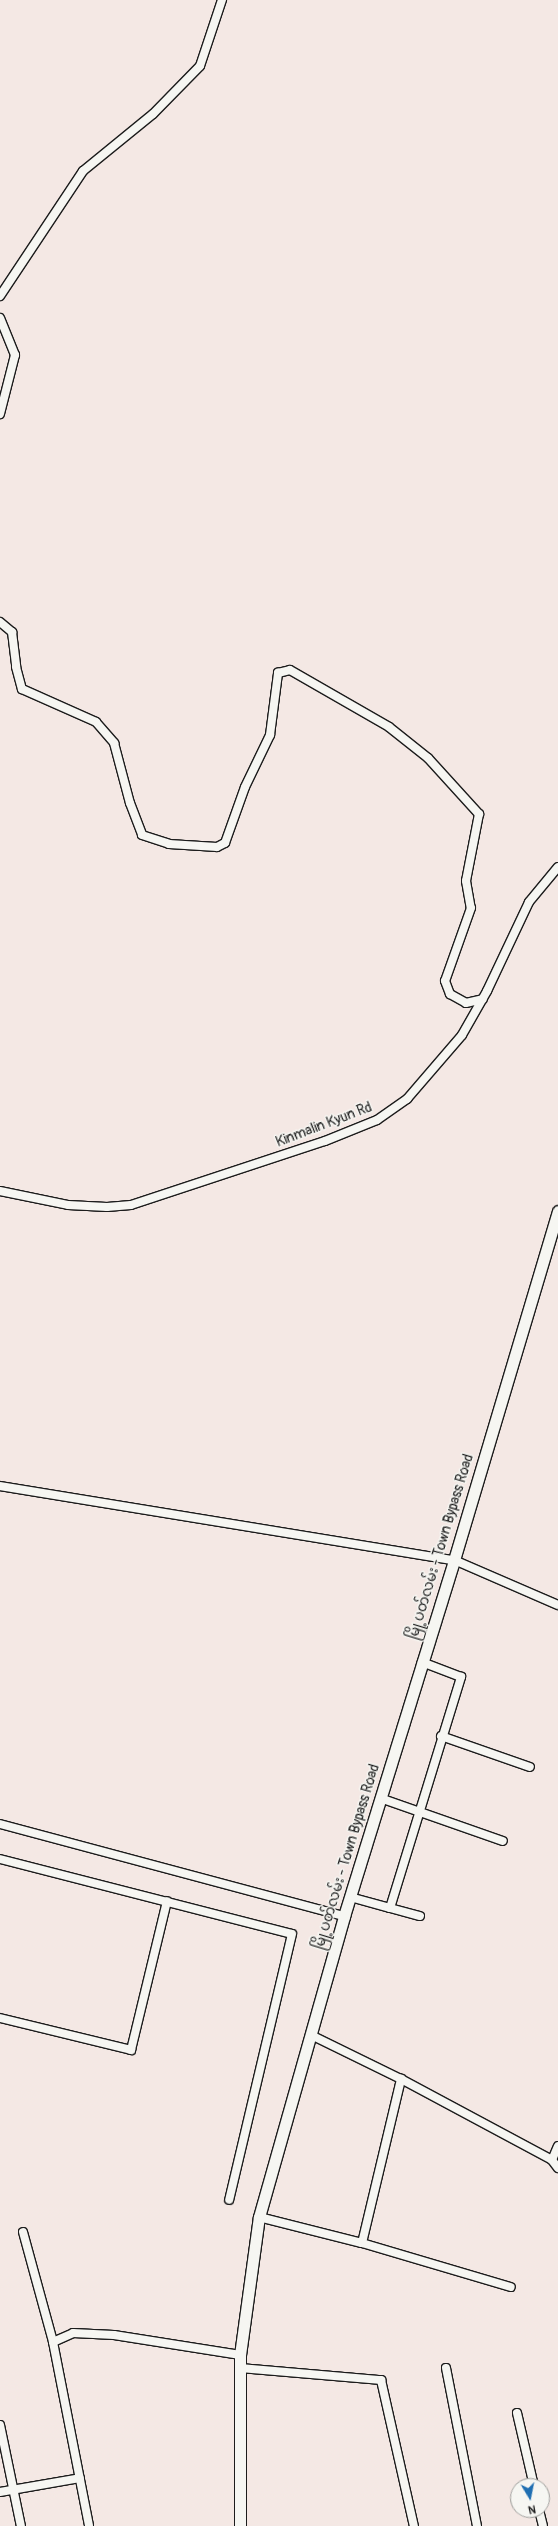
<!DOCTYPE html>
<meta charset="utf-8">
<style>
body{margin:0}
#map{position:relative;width:558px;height:2526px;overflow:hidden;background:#f4e8e4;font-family:Pangolin,"Noto Sans Myanmar",sans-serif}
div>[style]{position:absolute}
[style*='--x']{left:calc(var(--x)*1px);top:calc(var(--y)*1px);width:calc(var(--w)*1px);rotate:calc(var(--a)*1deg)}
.roads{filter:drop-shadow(1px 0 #1c1c1c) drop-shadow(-1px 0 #1c1c1c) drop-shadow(0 1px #1c1c1c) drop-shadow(0 -1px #1c1c1c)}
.street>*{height:8px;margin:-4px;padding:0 4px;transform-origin:4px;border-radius:4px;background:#f6f6f2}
.secondary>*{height:11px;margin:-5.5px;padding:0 5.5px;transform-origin:5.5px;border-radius:5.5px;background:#f6f6f2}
span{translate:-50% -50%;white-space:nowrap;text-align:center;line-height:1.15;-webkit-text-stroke:3px #f6f6f2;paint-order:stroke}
.street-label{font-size:14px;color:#1c1c1c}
.north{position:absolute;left:510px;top:2478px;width:40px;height:40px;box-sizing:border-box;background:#f6f6f2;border:1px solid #9f9f9c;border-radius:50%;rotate:170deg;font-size:11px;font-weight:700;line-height:16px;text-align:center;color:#1c1c1c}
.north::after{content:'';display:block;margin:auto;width:14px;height:18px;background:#1f6fb2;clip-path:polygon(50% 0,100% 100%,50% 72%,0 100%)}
</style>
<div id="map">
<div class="roads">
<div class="street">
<i style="--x:0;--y:296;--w:150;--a:-56.4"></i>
<i style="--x:83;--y:171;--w:90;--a:-39.2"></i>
<i style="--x:153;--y:114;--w:67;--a:-45.6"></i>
<i style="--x:200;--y:66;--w:70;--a:-71.6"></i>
<i style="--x:0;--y:318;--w:40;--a:68"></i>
<i style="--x:15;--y:355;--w:61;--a:104.3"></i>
<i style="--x:0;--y:622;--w:16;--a:40"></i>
<i style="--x:12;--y:632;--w:35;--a:83"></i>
<i style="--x:16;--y:667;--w:23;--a:75"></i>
<i style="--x:22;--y:689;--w:81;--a:24"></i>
<i style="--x:96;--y:722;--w:28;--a:49"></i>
<i style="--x:114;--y:743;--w:62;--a:75.1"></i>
<i style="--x:130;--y:803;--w:34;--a:69"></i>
<i style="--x:142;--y:835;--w:28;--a:18"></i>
<i style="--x:169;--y:844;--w:48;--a:3.6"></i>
<i style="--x:217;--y:847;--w:9;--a:-27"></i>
<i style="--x:225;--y:843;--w:59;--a:-70.3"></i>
<i style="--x:245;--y:787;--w:58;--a:-64.3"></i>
<i style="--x:270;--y:735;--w:63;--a:-82.6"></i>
<i style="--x:278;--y:673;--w:12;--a:-14"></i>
<i style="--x:290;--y:670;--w:114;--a:29.9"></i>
<i style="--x:389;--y:727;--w:50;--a:38.5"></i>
<i style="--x:428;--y:758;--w:76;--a:47.7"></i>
<i style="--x:479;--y:814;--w:68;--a:101"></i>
<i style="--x:466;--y:881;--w:27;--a:80"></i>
<i style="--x:471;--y:908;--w:77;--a:109.6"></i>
<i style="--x:445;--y:981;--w:14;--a:69"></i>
<i style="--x:450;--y:994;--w:18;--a:29"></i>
<i style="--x:466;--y:1003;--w:17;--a:-13"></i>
<i style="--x:0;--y:1191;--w:69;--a:11.6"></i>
<i style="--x:68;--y:1205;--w:39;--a:3"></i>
<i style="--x:107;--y:1207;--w:24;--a:-5"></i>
<i style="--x:131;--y:1205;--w:204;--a:-18.3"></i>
<i style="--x:325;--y:1141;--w:56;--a:-22"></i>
<i style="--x:377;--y:1120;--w:37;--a:-35"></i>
<i style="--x:407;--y:1099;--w:84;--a:-49.3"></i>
<i style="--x:462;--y:1035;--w:51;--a:-60.4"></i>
<i style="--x:487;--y:991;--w:98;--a:-64.7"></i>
<i style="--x:529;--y:902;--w:45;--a:-50.4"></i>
<i style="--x:0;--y:1486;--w:460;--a:9.3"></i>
<i style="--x:454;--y:1560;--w:113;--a:23.4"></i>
<i style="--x:441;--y:1736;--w:94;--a:19.2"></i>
<i style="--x:380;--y:1798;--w:130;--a:19.3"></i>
<i style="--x:0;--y:1824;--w:356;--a:15"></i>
<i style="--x:0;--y:1859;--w:301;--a:14.4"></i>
<i style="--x:292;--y:1934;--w:273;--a:103.3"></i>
<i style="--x:350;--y:1897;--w:41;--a:15.4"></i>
<i style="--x:390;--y:1908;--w:242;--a:-72.9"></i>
<i style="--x:461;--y:1677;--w:42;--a:-159"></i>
<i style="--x:390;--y:1908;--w:31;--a:15"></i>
<i style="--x:0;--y:2018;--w:135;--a:13.7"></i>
<i style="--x:131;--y:2050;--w:153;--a:-76.4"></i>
<i style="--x:311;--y:2035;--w:100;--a:26.1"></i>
<i style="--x:401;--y:2079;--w:171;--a:28.2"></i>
<i style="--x:552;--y:2160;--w:10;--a:53"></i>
<i style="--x:552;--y:2160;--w:15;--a:-67"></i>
<i style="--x:259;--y:2217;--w:106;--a:14.2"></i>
<i style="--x:362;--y:2243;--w:155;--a:16.5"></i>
<i style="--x:23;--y:2232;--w:114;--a:74.7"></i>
<i style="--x:53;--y:2342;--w:187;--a:78.9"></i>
<i style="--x:362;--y:2243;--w:169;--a:-76.6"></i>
<i style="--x:53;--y:2342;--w:22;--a:-24"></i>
<i style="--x:73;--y:2333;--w:41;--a:2.8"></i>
<i style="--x:114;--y:2335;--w:128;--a:9"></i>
<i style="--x:240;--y:2368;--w:142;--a:4.9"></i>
<i style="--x:381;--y:2380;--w:150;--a:77.3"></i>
<i style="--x:446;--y:2368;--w:161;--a:78.9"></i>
<i style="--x:517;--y:2413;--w:75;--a:76.9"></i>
<i style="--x:0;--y:2425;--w:103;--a:78.3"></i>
<i style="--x:0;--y:2492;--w:81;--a:-9.9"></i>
<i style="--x:539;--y:2510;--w:16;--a:76"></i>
</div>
<div class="secondary">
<i style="--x:240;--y:2526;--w:171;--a:-90"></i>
<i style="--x:240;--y:2355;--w:139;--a:-82.2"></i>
<i style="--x:259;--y:2217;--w:313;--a:-74.2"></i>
<i style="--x:344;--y:1916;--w:373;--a:-72.8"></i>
<i style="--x:454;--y:1560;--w:364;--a:-73.4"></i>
</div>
</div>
<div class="street-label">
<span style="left:324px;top:1125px;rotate:-21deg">Kinmalin Kyun Rd</span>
<span style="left:441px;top:1547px;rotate:-73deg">မြို့ပတ်လမ်း - Town Bypass Road</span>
<span style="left:347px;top:1857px;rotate:-73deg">မြို့ပတ်လမ်း - Town Bypass Road</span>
</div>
<div class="north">N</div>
</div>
